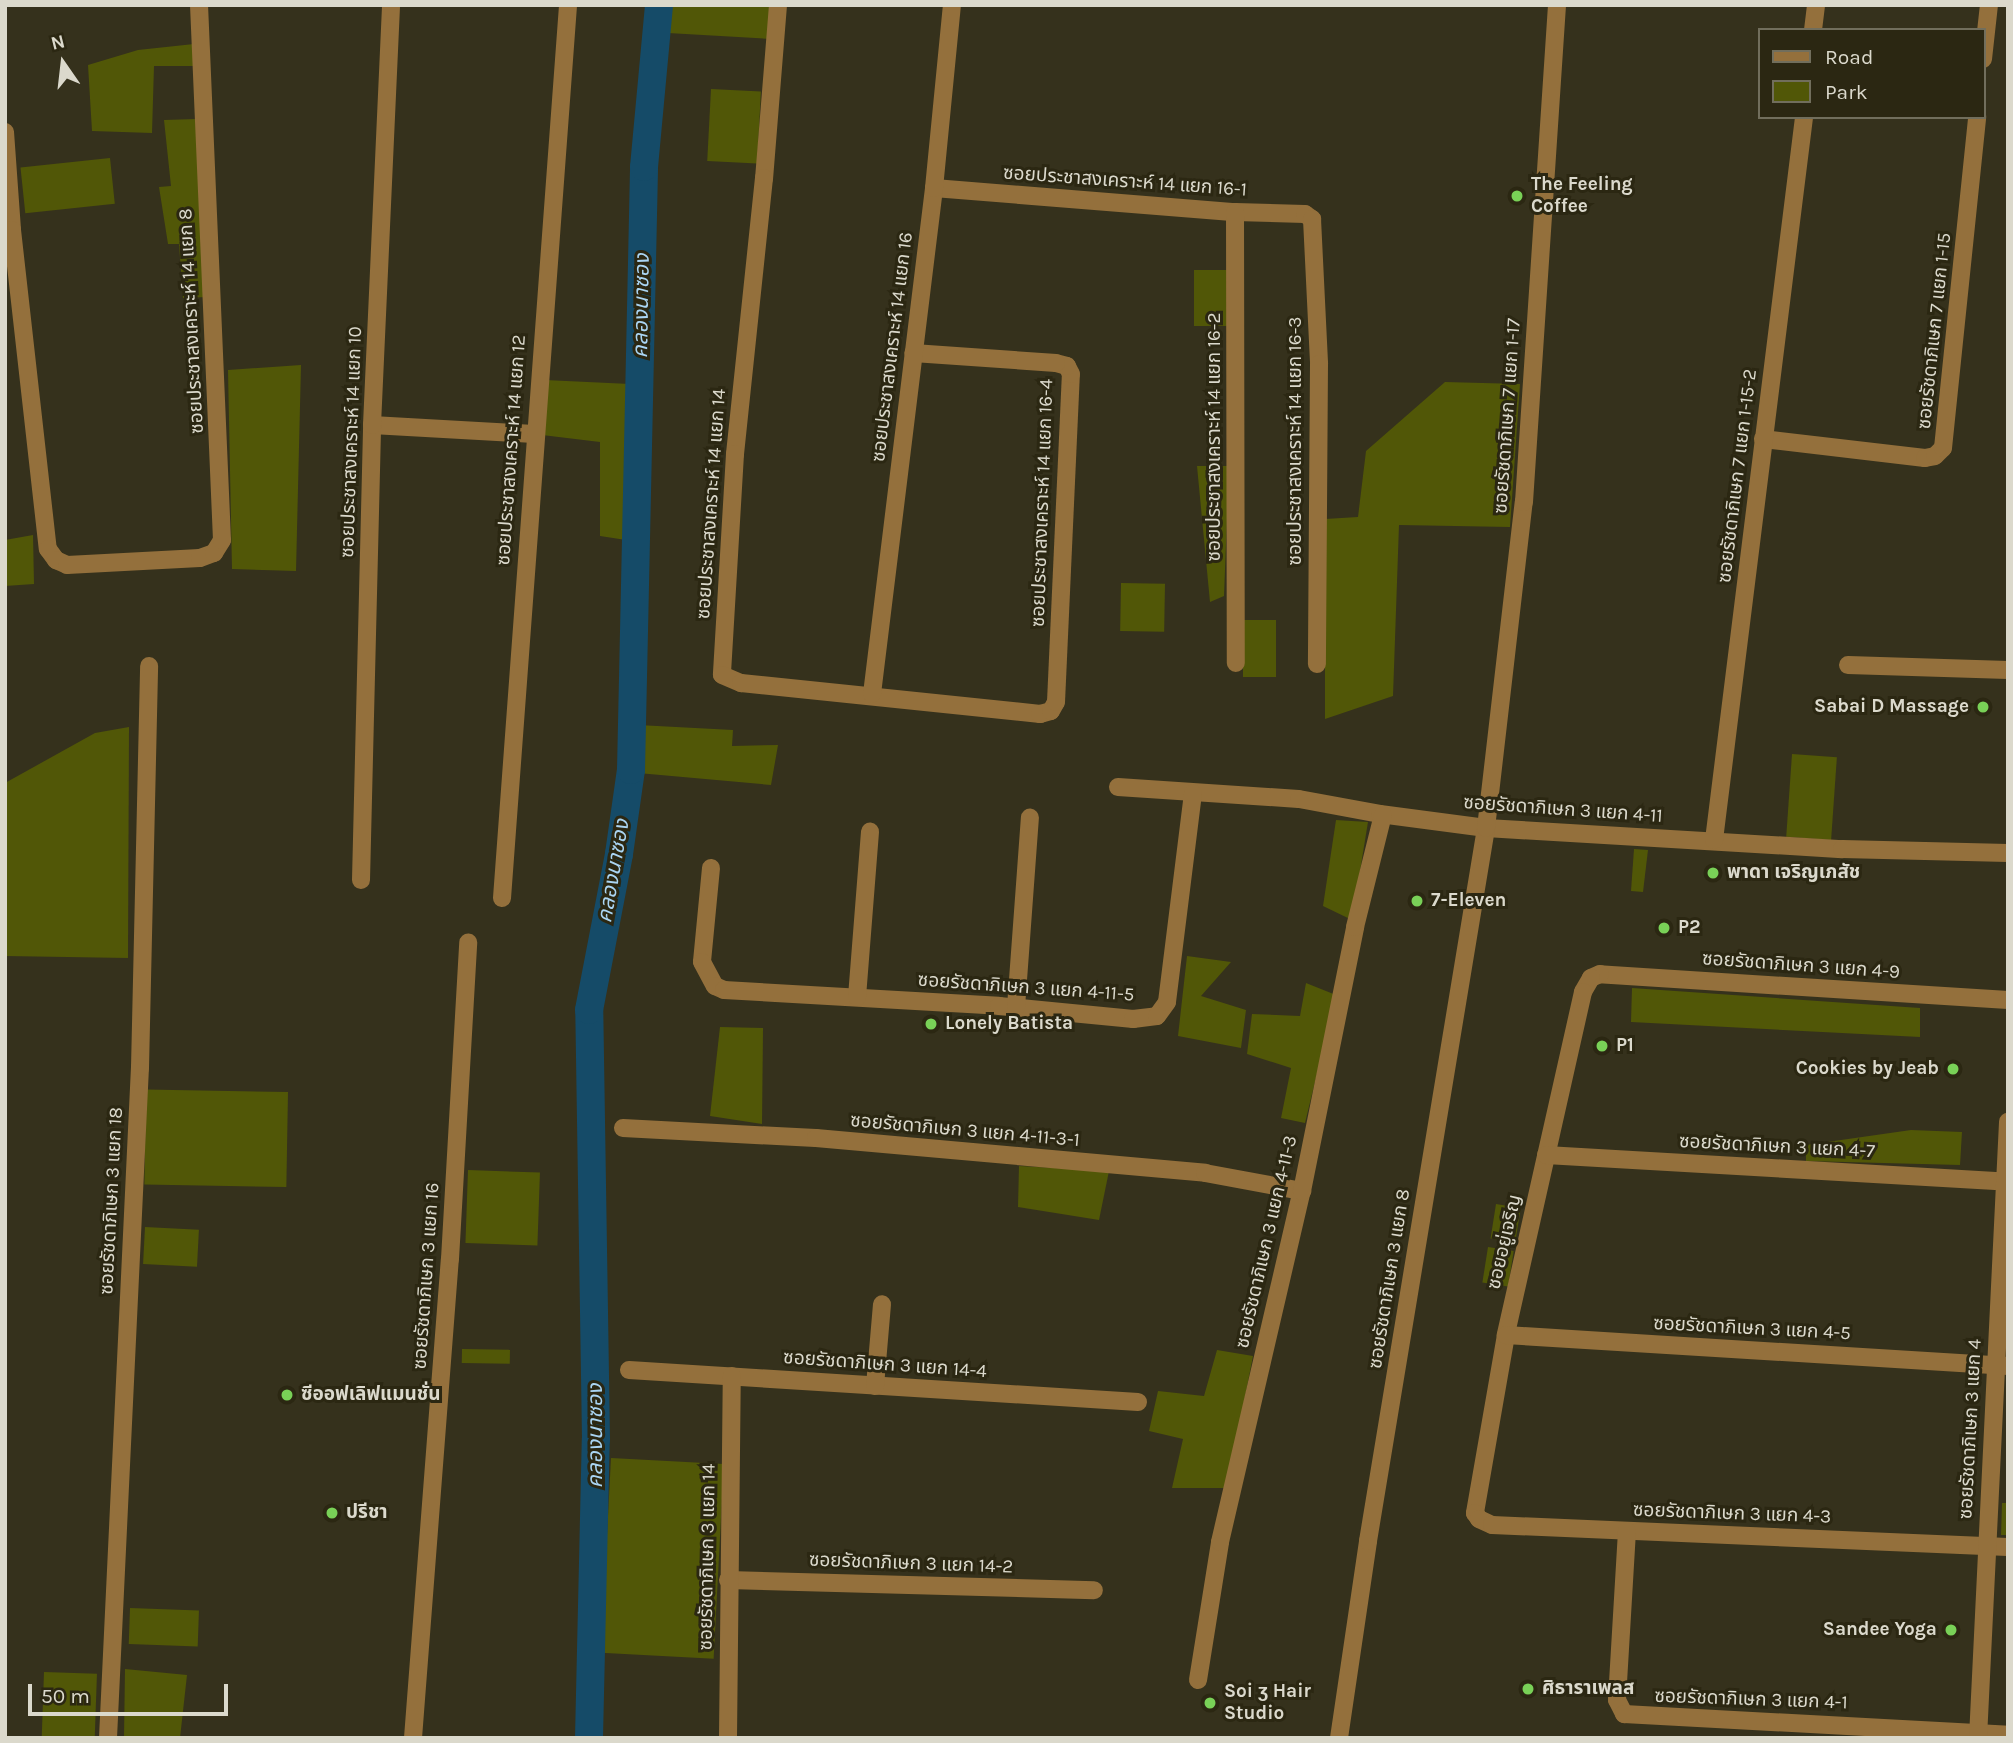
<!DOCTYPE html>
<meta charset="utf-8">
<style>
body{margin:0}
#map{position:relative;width:2013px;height:1743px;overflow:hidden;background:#35311c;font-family:Karla,"Noto Sans Thai",sans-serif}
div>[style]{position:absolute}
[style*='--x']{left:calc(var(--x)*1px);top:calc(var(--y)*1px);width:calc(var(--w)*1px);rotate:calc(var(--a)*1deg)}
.green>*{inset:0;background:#515707;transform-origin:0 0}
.canal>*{height:28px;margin:-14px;padding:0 14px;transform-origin:14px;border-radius:14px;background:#154b68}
.minor>*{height:18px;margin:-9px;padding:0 9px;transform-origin:9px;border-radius:9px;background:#94703c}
.dots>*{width:19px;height:19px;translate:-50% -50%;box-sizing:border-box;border:4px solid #2b2712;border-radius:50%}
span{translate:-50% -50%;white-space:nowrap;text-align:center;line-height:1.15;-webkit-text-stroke:6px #2b2712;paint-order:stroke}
.street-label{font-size:19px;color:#dbd9cc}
.poi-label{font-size:19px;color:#dbd9cc;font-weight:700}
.left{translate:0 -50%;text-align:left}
.right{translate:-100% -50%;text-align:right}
.water-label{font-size:21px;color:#aad5f3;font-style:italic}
.frame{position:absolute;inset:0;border:7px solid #dbd9cc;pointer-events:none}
.legend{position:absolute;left:1758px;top:28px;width:228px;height:91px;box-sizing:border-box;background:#2b2712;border:2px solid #716e5c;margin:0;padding:9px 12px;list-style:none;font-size:21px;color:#dbd9cc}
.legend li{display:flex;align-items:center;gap:14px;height:35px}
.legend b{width:35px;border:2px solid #716e5c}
.north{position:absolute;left:28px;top:28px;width:70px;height:70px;-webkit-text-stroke:5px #2b2712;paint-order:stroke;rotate:346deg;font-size:19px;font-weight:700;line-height:28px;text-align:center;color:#dbd9cc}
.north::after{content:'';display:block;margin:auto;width:24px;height:32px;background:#dbd9cc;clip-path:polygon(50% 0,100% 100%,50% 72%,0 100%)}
.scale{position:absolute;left:28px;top:1684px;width:200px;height:32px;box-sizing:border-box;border:4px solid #dbd9cc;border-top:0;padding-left:9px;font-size:21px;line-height:24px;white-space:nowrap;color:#dbd9cc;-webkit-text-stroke:5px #2b2712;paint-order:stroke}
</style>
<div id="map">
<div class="green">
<i style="clip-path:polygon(670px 5px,773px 5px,771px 39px,668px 33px)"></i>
<i style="clip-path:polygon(194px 44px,194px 66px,154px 66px,152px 133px,92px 131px,88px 65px,138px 50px)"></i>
<i style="left:711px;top:89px;width:50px;height:72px;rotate:3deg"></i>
<i style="clip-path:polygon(197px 119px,207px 297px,183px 298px,179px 244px,168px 244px,159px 187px,171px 186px,164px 120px)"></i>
<i style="left:110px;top:158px;width:46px;height:90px;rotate:84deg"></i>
<i style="left:1194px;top:270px;width:33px;height:56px"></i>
<i style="clip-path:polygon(301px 365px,296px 571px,232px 569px,228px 370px)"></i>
<i style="clip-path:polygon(545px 380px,630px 384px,626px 540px,600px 536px,600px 442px,542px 435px)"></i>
<i style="clip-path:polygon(1445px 382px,1520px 384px,1510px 527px,1399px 525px,1393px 696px,1325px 719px,1325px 519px,1358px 517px,1366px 451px)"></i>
<i style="clip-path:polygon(1197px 466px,1229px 466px,1224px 596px,1210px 602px)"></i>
<i style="clip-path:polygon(33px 535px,34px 584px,5px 586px,5px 540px)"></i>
<i style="left:1121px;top:583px;width:44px;height:48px;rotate:1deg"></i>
<i style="left:1276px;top:620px;width:57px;height:33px;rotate:90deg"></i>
<i style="clip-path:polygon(638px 725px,733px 730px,732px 746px,778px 745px,771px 785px,638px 773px)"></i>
<i style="clip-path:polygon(129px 727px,128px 958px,5px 956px,5px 783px,95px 733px)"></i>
<i style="left:1792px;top:754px;width:45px;height:83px;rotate:4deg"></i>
<i style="clip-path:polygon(1336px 820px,1368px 822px,1352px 920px,1323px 906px)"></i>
<i style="clip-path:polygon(1634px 849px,1648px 850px,1643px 892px,1631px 891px)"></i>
<i style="clip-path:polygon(1187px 956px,1231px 962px,1201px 996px,1246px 1010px,1241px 1048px,1178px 1036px)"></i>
<i style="clip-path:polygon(1306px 983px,1336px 995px,1305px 1123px,1281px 1118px,1291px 1068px,1247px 1054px,1252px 1014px,1300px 1016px)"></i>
<i style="clip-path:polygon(1632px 988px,1920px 1008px,1920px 1037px,1631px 1022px)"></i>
<i style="clip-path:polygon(720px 1027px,763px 1028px,762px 1124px,710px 1116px)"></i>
<i style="left:288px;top:1092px;width:95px;height:142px;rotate:91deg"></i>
<i style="clip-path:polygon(1911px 1130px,1962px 1132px,1960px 1165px,1806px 1161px,1806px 1145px)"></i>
<i style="clip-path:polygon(1019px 1166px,1109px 1171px,1099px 1220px,1018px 1207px)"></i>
<i style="left:468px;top:1170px;width:72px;height:73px;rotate:2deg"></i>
<i style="left:1496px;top:1204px;width:25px;height:35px;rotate:9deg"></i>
<i style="left:145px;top:1227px;width:54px;height:37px;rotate:3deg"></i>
<i style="left:1488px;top:1247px;width:26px;height:36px;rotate:9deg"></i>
<i style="left:462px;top:1349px;width:48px;height:14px;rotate:1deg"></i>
<i style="clip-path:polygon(1217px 1350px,1253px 1356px,1227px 1488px,1172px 1488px,1183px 1439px,1149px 1431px,1158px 1391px,1204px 1396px)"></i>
<i style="left:611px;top:1458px;width:113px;height:195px;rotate:3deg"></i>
<i style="clip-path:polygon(2002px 1503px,2008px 1503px,2008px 1535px,2001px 1535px)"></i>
<i style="left:130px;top:1608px;width:69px;height:36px;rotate:2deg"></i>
<i style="clip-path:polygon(125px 1669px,187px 1675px,180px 1738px,124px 1738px)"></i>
<i style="left:44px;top:1672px;width:53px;height:66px;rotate:2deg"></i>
</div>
<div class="canal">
<i style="--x:589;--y:1738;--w:299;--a:-88.7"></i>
<i style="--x:596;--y:1439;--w:429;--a:-90.9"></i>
<i style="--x:589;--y:1010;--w:159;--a:-79.1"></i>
<i style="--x:619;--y:854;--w:85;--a:-81.9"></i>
<i style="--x:631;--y:770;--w:603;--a:-88.76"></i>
<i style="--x:644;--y:167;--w:163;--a:-84.7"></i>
</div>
<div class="minor">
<i style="--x:778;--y:5;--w:174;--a:94.6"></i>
<i style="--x:764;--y:178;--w:278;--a:96"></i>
<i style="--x:735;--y:454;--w:221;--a:93.4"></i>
<i style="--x:722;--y:675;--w:21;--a:23"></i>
<i style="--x:741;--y:683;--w:301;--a:5.9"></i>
<i style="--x:1040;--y:714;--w:11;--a:-15"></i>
<i style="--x:1051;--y:711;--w:10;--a:-61"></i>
<i style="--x:1056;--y:702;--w:328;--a:-87.4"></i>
<i style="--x:1071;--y:374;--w:9;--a:-117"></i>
<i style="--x:1067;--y:366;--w:11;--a:-165"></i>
<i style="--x:1056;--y:363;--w:143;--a:-176"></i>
<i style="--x:1813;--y:30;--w:25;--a:-83"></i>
<i style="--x:1983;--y:59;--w:54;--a:-83.7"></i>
<i style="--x:5;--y:132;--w:98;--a:85.9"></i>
<i style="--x:12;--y:230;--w:321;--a:83.6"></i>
<i style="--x:48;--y:549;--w:14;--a:54"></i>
<i style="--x:56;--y:560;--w:12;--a:24"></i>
<i style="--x:67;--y:565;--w:133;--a:-3"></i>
<i style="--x:200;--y:558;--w:15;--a:-20"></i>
<i style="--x:214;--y:553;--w:15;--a:-58"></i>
<i style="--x:222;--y:540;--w:535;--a:-92.46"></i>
<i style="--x:934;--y:188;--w:302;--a:4.6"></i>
<i style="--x:1235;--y:212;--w:70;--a:1.6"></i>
<i style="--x:1305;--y:214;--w:9;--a:36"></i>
<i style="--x:1312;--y:219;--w:145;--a:87.2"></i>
<i style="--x:1319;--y:364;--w:300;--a:90.4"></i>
<i style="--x:1235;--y:212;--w:451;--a:89.9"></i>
<i style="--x:372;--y:425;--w:162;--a:3.2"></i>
<i style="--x:1763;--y:439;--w:163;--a:6.7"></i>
<i style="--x:1925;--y:458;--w:10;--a:-11"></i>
<i style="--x:1935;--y:456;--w:11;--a:-45"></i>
<i style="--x:1943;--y:448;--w:333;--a:-84.1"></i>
<i style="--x:1848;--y:665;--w:160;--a:1.8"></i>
<i style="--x:872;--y:694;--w:510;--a:-83.01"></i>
<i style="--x:934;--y:188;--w:184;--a:-84.4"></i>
<i style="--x:1118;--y:787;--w:181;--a:3.8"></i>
<i style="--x:1299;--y:799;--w:82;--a:10.5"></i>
<i style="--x:1380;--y:814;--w:107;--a:7.5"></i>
<i style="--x:1486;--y:828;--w:357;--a:3.4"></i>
<i style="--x:1842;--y:849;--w:166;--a:1.4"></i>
<i style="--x:1714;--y:840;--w:729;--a:-82.9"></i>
<i style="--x:711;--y:868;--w:94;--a:95.5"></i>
<i style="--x:702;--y:962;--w:27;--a:62"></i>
<i style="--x:715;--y:986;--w:10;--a:24"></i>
<i style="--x:724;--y:990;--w:275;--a:3.3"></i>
<i style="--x:999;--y:1006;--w:135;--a:5.5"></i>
<i style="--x:1133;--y:1019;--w:24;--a:-7"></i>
<i style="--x:1157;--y:1016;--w:17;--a:-54"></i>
<i style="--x:1167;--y:1002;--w:210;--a:-82.9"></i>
<i style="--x:361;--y:880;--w:455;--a:-88.6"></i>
<i style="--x:372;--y:425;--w:420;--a:-87.4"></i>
<i style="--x:502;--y:898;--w:895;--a:-85.77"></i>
<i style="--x:857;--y:997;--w:166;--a:-85.5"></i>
<i style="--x:2008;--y:1000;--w:409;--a:-176.4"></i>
<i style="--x:1600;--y:974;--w:10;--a:156"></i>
<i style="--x:1591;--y:978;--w:16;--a:120"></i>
<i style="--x:1583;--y:992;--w:352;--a:102.7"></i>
<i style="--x:1506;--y:1335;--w:181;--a:99.9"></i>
<i style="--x:1475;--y:1513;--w:7;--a:56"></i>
<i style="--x:1479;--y:1519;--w:14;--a:25"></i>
<i style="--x:1492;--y:1525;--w:516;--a:2.44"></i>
<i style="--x:1016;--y:1007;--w:190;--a:-85.8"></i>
<i style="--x:623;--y:1128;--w:193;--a:3"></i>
<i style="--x:816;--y:1138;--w:391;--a:5.1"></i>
<i style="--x:1205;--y:1173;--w:99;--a:10.5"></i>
<i style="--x:1546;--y:1155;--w:463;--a:3.3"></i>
<i style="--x:1506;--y:1335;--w:503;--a:3.53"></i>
<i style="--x:629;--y:1370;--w:510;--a:3.6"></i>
<i style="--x:875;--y:1386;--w:82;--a:-85.1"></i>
<i style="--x:1627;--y:1531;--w:169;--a:93.4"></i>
<i style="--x:1617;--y:1700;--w:16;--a:63"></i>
<i style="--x:1624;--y:1714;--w:385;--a:3.1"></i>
<i style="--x:728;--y:1580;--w:366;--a:1.6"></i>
<i style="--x:1198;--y:1680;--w:140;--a:-80.9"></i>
<i style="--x:1220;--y:1542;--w:360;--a:-76.9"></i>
<i style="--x:1302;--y:1191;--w:269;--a:-78.6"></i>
<i style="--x:1355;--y:927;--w:115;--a:-76"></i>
<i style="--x:108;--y:1738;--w:671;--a:-87.27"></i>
<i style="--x:140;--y:1068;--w:402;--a:-88.7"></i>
<i style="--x:413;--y:1738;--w:480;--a:-85.6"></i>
<i style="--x:450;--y:1259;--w:317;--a:-86.7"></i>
<i style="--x:728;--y:1738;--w:362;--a:-89.4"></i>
<i style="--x:1339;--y:1738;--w:199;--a:-81.6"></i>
<i style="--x:1368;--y:1541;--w:723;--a:-80.6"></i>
<i style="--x:1486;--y:828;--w:328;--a:-83.4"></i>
<i style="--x:1524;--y:502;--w:498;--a:-86.2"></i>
<i style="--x:1978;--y:1738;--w:617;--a:-87.21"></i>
</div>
<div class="dots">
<i style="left:1517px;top:196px;background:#79d157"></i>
<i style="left:1983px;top:707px;background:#79d157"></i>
<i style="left:1713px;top:873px;background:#79d157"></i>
<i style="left:1417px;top:901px;background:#79d157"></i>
<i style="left:1664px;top:928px;background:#79d157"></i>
<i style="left:931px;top:1024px;background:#79d157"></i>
<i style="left:1602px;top:1046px;background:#79d157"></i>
<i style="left:1953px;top:1069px;background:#79d157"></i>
<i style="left:287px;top:1395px;background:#79d157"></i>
<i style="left:332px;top:1513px;background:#79d157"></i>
<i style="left:1951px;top:1630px;background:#79d157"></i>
<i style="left:1528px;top:1689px;background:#79d157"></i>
<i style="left:1210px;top:1703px;background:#79d157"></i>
</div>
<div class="street-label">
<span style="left:1125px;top:182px;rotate:4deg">ซอยประชาสงเคราะห์ 14 แยก 16-1</span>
<span style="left:192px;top:321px;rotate:-93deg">ซอยประชาสงเคราะห์ 14 แยก 8</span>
<span style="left:1935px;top:331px;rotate:-84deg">ซอยรัชดาภิเษก 7 แยก 1-15</span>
<span style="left:893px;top:347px;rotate:-83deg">ซอยประชาสงเคราะห์ 14 แยก 16</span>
<span style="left:1508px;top:416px;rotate:-86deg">ซอยรัชดาภิเษก 7 แยก 1-17</span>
<span style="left:1215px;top:437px;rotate:-90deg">ซอยประชาสงเคราะห์ 14 แยก 16-2</span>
<span style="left:1296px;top:441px;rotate:-90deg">ซอยประชาสงเคราะห์ 14 แยก 16-3</span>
<span style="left:352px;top:442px;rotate:-88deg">ซอยประชาสงเคราะห์ 14 แยก 10</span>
<span style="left:512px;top:450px;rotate:-86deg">ซอยประชาสงเคราะห์ 14 แยก 12</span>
<span style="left:1738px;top:476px;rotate:-83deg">ซอยรัชดาภิเษก 7 แยก 1-15-2</span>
<span style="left:1043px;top:503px;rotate:-88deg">ซอยประชาสงเคราะห์ 14 แยก 16-4</span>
<span style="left:712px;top:504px;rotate:-86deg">ซอยประชาสงเคราะห์ 14 แยก 14</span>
<span style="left:1563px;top:810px;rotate:4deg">ซอยรัชดาภิเษก 3 แยก 4-11</span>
<span style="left:1801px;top:966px;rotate:4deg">ซอยรัชดาภิเษก 3 แยก 4-9</span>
<span style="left:1026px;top:988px;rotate:4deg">ซอยรัชดาภิเษก 3 แยก 4-11-5</span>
<span style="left:965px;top:1131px;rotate:5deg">ซอยรัชดาภิเษก 3 แยก 4-11-3-1</span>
<span style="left:1777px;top:1147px;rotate:3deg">ซอยรัชดาภิเษก 3 แยก 4-7</span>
<span style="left:112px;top:1201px;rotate:-87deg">ซอยรัชดาภิเษก 3 แยก 18</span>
<span style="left:1267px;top:1242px;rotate:-77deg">ซอยรัชดาภิเษก 3 แยก 4-11-3</span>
<span style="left:1505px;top:1242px;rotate:-77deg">ซอยอยู่เจริญ</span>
<span style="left:427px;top:1276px;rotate:-86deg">ซอยรัชดาภิเษก 3 แยก 16</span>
<span style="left:1390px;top:1279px;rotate:-81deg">ซอยรัชดาภิเษก 3 แยก 8</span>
<span style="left:1752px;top:1329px;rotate:3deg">ซอยรัชดาภิเษก 3 แยก 4-5</span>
<span style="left:885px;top:1365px;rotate:4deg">ซอยรัชดาภิเษก 3 แยก 14-4</span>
<span style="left:1971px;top:1429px;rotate:-87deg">ซอยรัชดาภิเษก 3 แยก 4</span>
<span style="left:1732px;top:1514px;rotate:2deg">ซอยรัชดาภิเษก 3 แยก 4-3</span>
<span style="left:708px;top:1557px;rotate:-89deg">ซอยรัชดาภิเษก 3 แยก 14</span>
<span style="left:911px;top:1564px;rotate:2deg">ซอยรัชดาภิเษก 3 แยก 14-2</span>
<span style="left:1751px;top:1700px;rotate:2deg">ซอยรัชดาภิเษก 3 แยก 4-1</span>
</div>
<div class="poi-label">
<span class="left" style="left:1531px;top:196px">The Feeling<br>Coffee</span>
<span class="right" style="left:1969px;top:707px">Sabai D Massage</span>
<span class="left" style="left:1727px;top:873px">พาดา เจริญเภสัช</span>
<span class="left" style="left:1431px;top:901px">7-Eleven</span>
<span class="left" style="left:1678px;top:928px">P2</span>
<span class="left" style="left:945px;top:1024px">Lonely Batista</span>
<span class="left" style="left:1616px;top:1046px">P1</span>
<span class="right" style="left:1939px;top:1069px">Cookies by Jeab</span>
<span class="left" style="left:301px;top:1395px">ซีออฟเลิฟแมนชั่น</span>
<span class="left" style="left:346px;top:1513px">ปรีชา</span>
<span class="right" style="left:1937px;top:1630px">Sandee Yoga</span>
<span class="left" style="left:1542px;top:1689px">ศิธาราเพลส</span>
<span class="left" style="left:1224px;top:1703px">Soi ʒ Hair<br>Studio</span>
</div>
<div class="water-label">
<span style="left:641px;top:306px;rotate:-89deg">คลองนาซอง</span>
<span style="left:613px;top:871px;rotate:-80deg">คลองนาซอง</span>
<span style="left:595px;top:1436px;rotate:-90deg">คลองนาซอง</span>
</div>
<div class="frame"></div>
<ul class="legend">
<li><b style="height:9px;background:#94703c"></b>Road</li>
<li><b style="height:19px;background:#515707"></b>Park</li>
</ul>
<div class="north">N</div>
<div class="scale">50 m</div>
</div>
